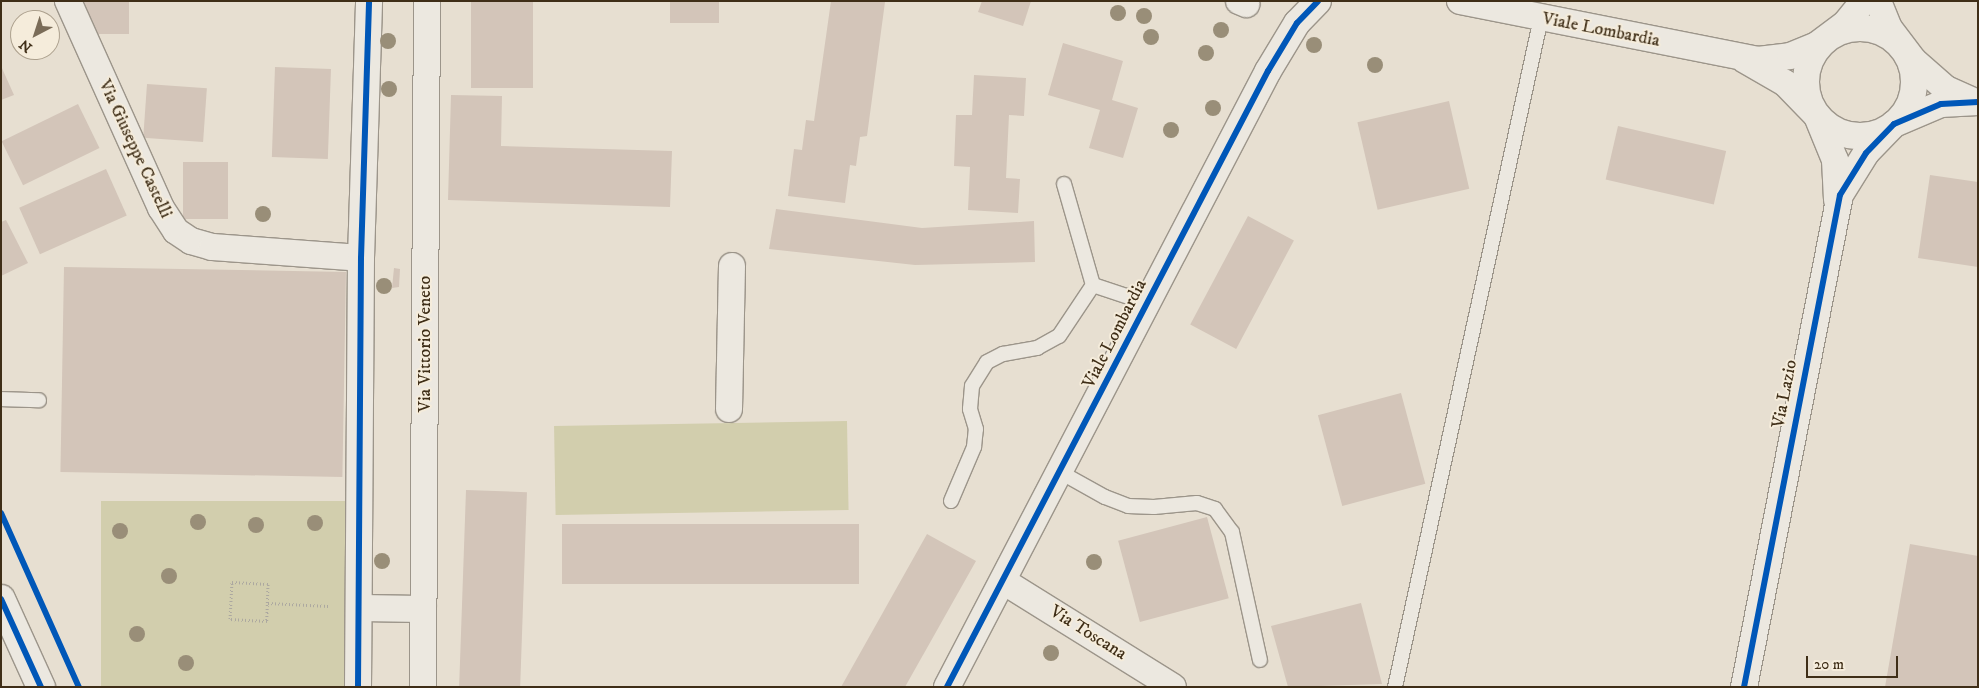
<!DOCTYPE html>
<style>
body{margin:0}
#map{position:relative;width:1979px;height:688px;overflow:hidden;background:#e7dfd1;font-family:"IM FELL DW Pica",serif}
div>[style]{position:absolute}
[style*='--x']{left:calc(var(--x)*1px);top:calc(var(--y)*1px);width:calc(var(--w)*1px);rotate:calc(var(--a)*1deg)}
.green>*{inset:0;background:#d2cead;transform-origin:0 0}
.building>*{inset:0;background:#d3c5b9;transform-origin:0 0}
.path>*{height:3px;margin-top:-1.5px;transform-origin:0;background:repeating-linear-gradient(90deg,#aca8a0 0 1px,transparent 0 3.5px)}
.roads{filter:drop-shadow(1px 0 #9c958a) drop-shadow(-1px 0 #9c958a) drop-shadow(0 1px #9c958a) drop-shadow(0 -1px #9c958a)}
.service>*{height:14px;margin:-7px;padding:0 7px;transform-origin:7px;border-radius:7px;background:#ece8e0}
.minor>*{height:26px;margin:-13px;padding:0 13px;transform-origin:13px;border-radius:13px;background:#ece8e0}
.minor>.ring{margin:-13px;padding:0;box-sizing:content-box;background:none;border:26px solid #ece8e0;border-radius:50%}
.tertiary>*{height:28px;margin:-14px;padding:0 14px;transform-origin:14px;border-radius:14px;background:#ece8e0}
.cycleway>*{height:6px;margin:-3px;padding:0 3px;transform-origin:3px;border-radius:3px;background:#0057b8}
.trees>*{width:16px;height:16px;margin:-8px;border-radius:50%;background:#998e78}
span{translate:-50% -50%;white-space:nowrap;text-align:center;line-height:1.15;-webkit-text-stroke:4px #f5ecdb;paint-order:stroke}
.street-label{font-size:18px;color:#3f2e17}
.frame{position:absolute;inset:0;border:2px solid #3f2e17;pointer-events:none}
.north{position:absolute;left:10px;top:10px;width:50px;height:50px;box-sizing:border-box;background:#f5ecdb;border:1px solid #aca08d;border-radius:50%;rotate:220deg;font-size:14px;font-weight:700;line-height:20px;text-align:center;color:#3f2e17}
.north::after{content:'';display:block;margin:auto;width:18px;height:22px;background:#7a6c58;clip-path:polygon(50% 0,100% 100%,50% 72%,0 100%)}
.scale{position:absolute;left:1806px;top:656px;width:92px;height:22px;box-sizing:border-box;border:2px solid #3f2e17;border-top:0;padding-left:6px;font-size:15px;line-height:18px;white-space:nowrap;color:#3f2e17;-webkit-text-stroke:4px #f5ecdb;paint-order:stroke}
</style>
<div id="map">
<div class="green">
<i style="left:847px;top:421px;width:89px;height:293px;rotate:89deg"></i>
<i style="left:101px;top:501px;width:244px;height:186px"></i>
</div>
<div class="building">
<i style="clip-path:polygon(78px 1px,129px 1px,129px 34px,95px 34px)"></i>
<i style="left:471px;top:1px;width:62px;height:87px"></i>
<i style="left:670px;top:1px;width:49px;height:22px"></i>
<i style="clip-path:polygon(831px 1px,885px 2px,867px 136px,860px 137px,856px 166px,850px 165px,845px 203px,788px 196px,794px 149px,802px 150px,806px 120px,814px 121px)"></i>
<i style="clip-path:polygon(982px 1px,1031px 1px,1023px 26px,978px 12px)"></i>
<i style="clip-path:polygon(1063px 43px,1123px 61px,1112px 100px,1138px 108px,1123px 158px,1089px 148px,1100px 110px,1048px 95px)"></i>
<i style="clip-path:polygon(1px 66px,14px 95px,1px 100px)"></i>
<i style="left:275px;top:67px;width:56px;height:90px;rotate:2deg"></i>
<i style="clip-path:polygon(974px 75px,1026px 78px,1024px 116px,1009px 115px,1006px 178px,1020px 179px,1018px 213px,968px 210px,970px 167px,954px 166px,956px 115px,972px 115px)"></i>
<i style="left:147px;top:84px;width:60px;height:54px;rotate:4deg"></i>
<i style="clip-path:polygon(451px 95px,502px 96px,501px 146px,672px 151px,670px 207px,448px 200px)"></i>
<i style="left:1449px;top:101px;width:90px;height:94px;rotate:77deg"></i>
<i style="left:78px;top:104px;width:49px;height:85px;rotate:64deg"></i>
<i style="left:1618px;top:126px;width:111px;height:55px;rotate:13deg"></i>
<i style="left:183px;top:162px;width:45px;height:57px"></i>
<i style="left:106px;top:169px;width:51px;height:95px;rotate:66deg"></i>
<i style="clip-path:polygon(1930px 175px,1978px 182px,1978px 267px,1918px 258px)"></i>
<i style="clip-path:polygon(776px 209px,922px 228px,1034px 221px,1035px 262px,915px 265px,769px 249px)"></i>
<i style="left:1248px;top:216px;width:52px;height:123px;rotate:28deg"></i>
<i style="clip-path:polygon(6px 220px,28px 263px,1px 276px,1px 222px)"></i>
<i style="left:64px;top:267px;width:282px;height:205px;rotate:1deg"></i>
<i style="clip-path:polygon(394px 268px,400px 269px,399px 287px,392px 288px)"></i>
<i style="left:1401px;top:393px;width:94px;height:86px;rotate:75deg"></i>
<i style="left:466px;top:490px;width:61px;height:197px;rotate:2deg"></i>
<i style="left:1207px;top:517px;width:84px;height:92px;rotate:75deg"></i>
<i style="left:562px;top:524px;width:297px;height:60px"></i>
<i style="clip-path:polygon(927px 534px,976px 561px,905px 687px,841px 687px)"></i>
<i style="clip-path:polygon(1910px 544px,1978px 556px,1978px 687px,1885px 687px)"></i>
<i style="clip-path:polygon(1361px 603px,1382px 684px,1288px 687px,1271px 626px)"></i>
</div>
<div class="path">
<i style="--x:232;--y:582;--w:36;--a:3"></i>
<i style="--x:268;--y:584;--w:37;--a:92"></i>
<i style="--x:267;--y:621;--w:37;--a:-177"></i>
<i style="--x:230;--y:619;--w:37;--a:-87"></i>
<i style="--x:268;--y:603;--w:61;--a:2.8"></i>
</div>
<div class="roads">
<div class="service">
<i style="--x:1064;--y:184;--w:105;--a:74"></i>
<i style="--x:1;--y:399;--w:38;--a:2"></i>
<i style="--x:1060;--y:472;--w:51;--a:29.1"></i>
<i style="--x:1105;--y:497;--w:25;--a:21"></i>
<i style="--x:1128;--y:506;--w:26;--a:2"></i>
<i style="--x:1154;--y:507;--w:43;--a:-5.3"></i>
<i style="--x:1197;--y:503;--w:19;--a:18"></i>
<i style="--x:1215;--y:509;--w:29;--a:54"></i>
<i style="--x:1232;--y:532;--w:131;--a:77.7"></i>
<i style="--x:951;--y:501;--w:59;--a:-66.9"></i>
<i style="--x:974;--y:447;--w:18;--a:-84"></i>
<i style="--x:976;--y:429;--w:21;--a:-107"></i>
<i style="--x:970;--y:409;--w:23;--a:-85"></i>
<i style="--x:972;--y:386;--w:28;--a:-58"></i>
<i style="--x:987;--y:362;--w:18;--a:-27"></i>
<i style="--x:1003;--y:354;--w:35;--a:-10"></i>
<i style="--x:1037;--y:348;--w:25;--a:-29"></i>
<i style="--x:1059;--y:336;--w:61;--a:-56.3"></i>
<i style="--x:1093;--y:285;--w:57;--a:18.4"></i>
<i style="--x:1395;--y:687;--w:685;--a:-77.69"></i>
</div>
<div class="minor">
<i style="--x:68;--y:1;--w:227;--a:65.8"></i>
<i style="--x:161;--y:208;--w:27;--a:57"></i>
<i style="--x:176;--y:231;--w:18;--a:34"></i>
<i style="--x:191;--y:241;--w:22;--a:16"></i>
<i style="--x:212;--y:247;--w:149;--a:4.2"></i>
<i style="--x:1239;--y:1;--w:8;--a:23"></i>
<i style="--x:1460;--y:1;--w:304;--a:11.2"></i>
<i style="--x:1758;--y:60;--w:32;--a:-7"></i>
<i style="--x:1790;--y:56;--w:29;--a:-22"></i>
<i style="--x:1817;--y:45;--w:36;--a:-37"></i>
<i style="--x:1846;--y:23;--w:28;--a:-51"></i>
<i style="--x:1878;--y:1;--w:29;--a:68"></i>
<i style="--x:1889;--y:28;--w:40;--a:53"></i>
<i style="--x:1913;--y:60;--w:44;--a:41.3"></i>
<i style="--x:1946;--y:89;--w:30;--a:24"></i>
<i class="ring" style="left:1806px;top:28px;width:82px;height:82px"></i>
<i style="--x:1745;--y:60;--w:46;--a:29.9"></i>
<i style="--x:1785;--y:83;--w:46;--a:45.9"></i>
<i style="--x:1817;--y:116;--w:48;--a:67.8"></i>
<i style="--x:1835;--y:160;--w:40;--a:87.1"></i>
<i style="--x:729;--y:409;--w:143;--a:-88.8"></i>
<i style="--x:1003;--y:581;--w:200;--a:31.9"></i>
<i style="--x:360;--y:608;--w:63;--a:0.9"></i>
<i style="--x:358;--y:687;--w:429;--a:-89.6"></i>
<i style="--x:361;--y:258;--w:257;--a:-88.2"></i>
<i style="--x:423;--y:687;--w:686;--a:-89.67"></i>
<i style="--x:947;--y:687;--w:695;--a:-62.48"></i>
<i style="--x:1268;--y:71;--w:56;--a:-58.9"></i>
<i style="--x:1297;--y:23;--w:30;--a:-46"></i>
<i style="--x:1744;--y:687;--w:501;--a:-78.96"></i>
<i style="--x:1840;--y:195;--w:49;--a:-58.2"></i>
<i style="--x:1866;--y:153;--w:40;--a:-46"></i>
<i style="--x:1894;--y:124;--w:51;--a:-23.1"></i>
<i style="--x:1941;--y:104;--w:37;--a:-3"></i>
</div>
<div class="tertiary">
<i style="--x:1;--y:599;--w:97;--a:65.6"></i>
</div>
</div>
<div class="cycleway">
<i style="--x:1;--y:513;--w:191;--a:65.9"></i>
<i style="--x:1;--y:599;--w:97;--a:65.6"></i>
<i style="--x:358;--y:687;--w:429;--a:-89.6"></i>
<i style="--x:361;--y:258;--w:257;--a:-88.2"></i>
<i style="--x:947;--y:687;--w:695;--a:-62.48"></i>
<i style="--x:1268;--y:71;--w:56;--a:-58.9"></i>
<i style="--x:1297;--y:23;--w:30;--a:-46"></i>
<i style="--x:1744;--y:687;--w:501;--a:-78.96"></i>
<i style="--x:1840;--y:195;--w:49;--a:-58.2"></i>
<i style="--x:1866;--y:153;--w:40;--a:-46"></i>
<i style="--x:1894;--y:124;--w:51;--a:-23.1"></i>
<i style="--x:1941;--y:104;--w:37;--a:-3"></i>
</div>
<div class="trees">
<i style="left:1118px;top:13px"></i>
<i style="left:1144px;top:16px"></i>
<i style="left:1221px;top:30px"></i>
<i style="left:1151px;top:37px"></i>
<i style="left:388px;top:41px"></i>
<i style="left:1314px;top:45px"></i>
<i style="left:1206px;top:53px"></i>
<i style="left:1375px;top:65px"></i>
<i style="left:389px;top:89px"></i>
<i style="left:1213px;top:108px"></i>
<i style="left:1171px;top:130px"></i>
<i style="left:263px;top:214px"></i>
<i style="left:384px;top:286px"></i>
<i style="left:198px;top:522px"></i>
<i style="left:315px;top:523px"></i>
<i style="left:256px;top:525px"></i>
<i style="left:120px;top:531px"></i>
<i style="left:382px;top:561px"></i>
<i style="left:1094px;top:562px"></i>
<i style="left:169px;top:576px"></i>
<i style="left:137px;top:634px"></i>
<i style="left:1051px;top:653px"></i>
<i style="left:186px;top:663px"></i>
</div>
<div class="street-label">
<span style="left:1601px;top:30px;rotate:11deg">Viale Lombardia</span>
<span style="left:135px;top:149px;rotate:65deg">Via Giuseppe Castelli</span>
<span style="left:1115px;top:334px;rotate:-63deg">Viale Lombardia</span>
<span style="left:425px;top:344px;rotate:-90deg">Via Vittorio Veneto</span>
<span style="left:1785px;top:394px;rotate:-79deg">Via Lazio</span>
<span style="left:1088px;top:633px;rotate:32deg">Via Toscana</span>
</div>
<div class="frame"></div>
<div class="north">N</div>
<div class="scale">20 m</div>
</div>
